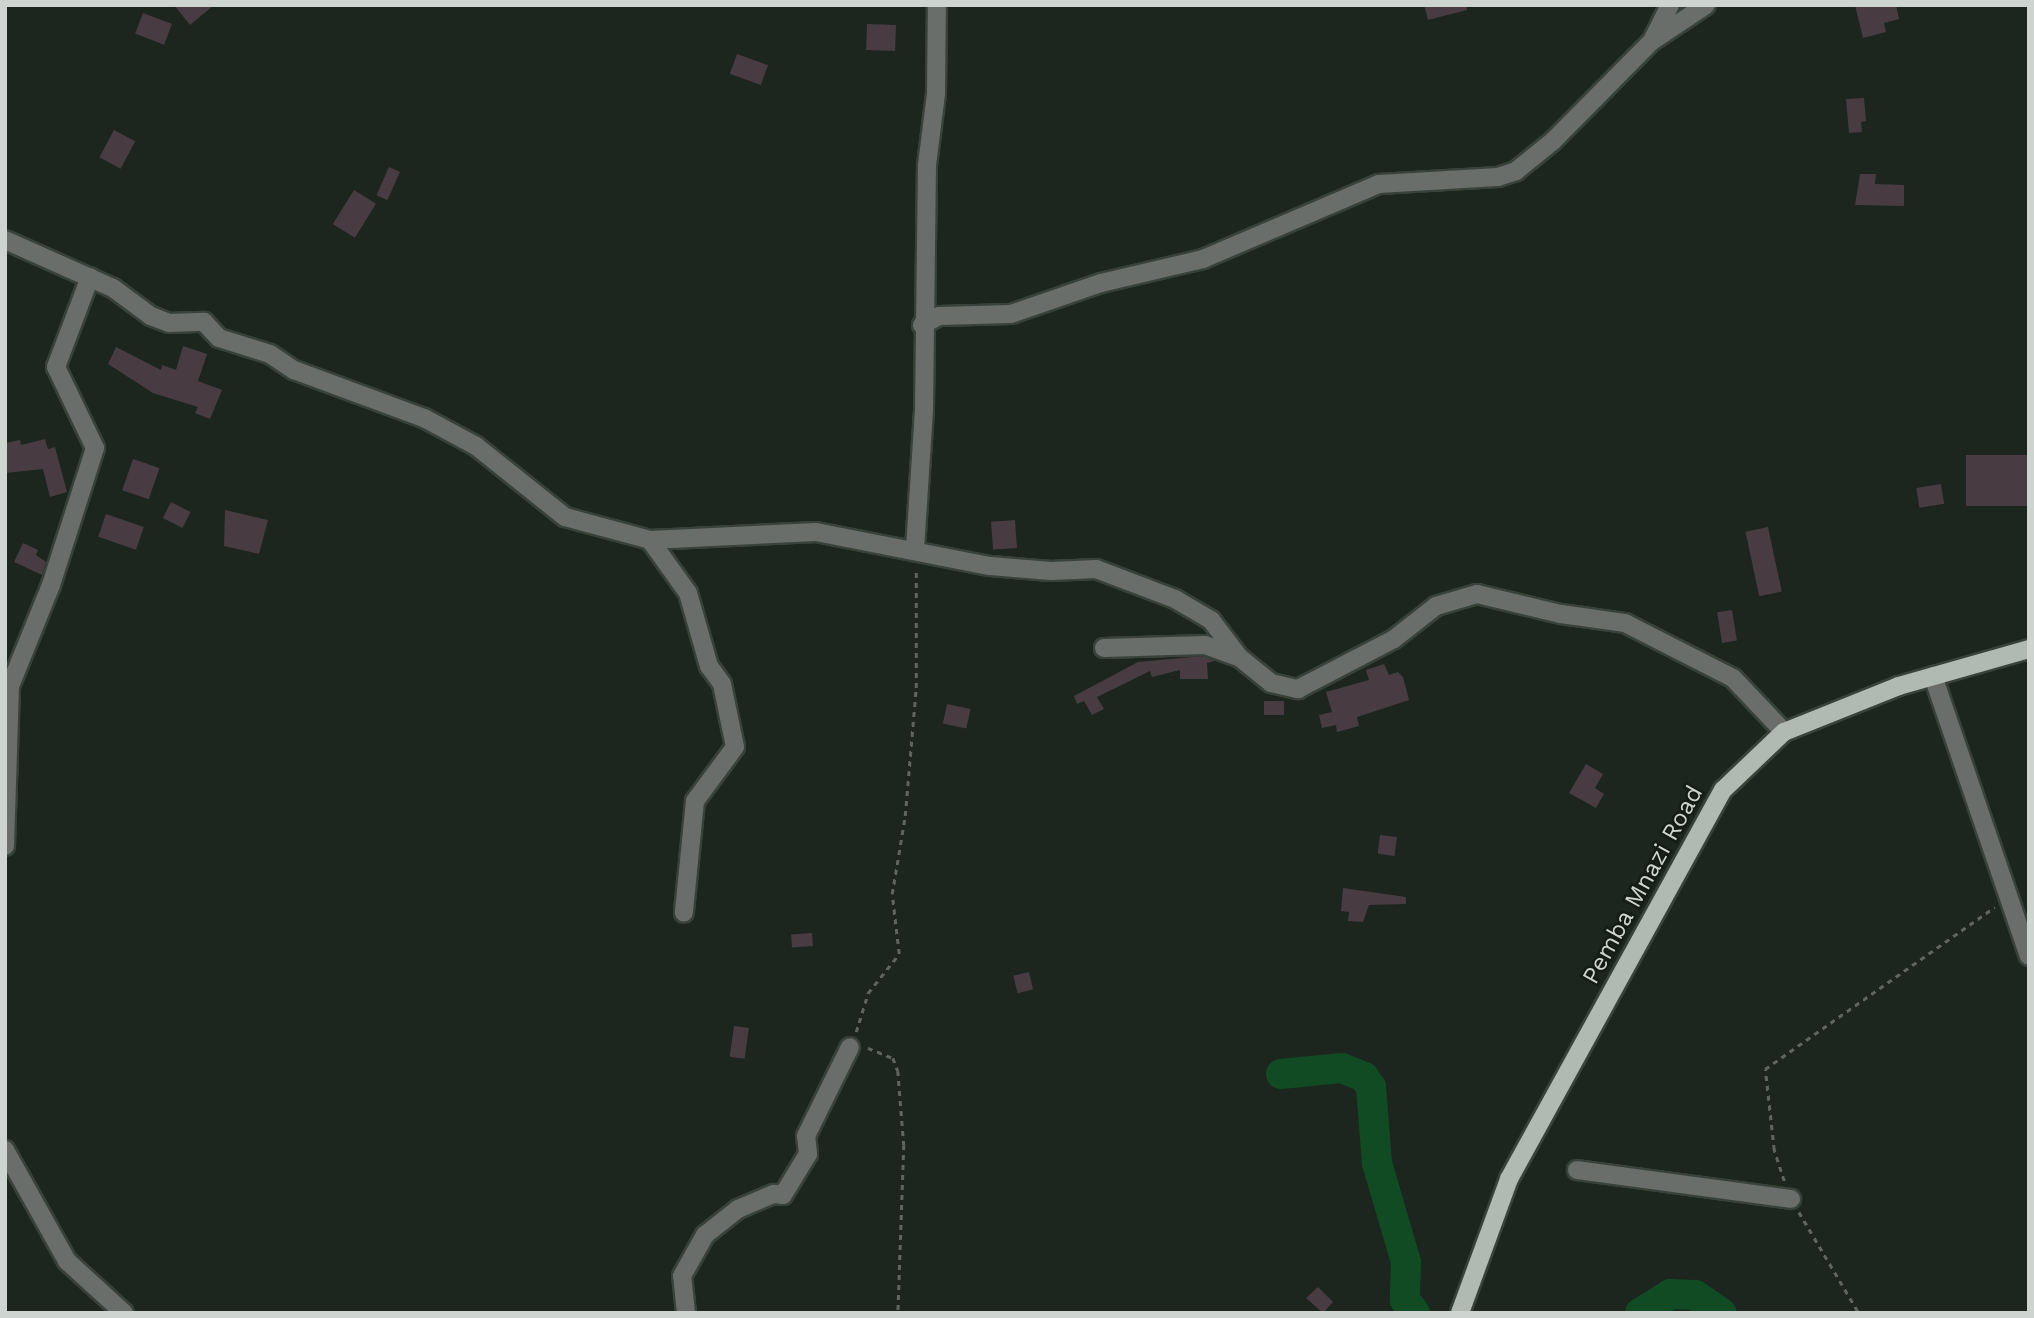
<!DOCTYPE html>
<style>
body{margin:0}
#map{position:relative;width:2034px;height:1318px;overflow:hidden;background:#1c261e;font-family:"Work Sans",sans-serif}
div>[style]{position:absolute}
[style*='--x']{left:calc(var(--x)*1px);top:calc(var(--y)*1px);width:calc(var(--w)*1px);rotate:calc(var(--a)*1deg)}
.river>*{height:30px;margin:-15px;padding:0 15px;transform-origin:15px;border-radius:15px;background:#114b24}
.building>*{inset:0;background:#483c42;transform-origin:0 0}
.path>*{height:2.5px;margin-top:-1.25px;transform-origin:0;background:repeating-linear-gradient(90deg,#5e665f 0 5px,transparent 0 10px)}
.roads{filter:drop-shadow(2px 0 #38423a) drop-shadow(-2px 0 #38423a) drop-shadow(0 2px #38423a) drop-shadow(0 -2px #38423a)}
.minor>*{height:18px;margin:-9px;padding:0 9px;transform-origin:9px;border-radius:9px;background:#696e6a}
.major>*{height:18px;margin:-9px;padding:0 9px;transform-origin:9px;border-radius:9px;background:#b0bab2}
span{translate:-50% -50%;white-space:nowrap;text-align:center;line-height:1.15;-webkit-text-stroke:5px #131c15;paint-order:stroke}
.street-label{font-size:24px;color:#ced4cf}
.frame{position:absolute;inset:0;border:7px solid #ced4cf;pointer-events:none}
</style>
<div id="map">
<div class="river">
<i style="--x:1281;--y:1074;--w:61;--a:-5.6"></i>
<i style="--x:1342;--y:1068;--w:24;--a:22"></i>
<i style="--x:1364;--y:1077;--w:12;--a:55"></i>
<i style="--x:1371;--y:1087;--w:76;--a:85.5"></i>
<i style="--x:1377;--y:1163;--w:103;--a:73.7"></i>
<i style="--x:1406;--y:1262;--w:38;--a:92"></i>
<i style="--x:1405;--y:1300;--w:16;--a:52"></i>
<i style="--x:1640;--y:1313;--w:36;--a:-32"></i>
<i style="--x:1670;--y:1294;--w:25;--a:2"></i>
<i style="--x:1695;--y:1295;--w:32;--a:34"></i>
</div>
<div class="building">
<i style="clip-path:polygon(174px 5px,214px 5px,190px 25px)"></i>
<i style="clip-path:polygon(1424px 5px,1467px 5px,1467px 10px,1428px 20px)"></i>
<i style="clip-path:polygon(1855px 5px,1896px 5px,1899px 19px,1884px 23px,1886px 32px,1863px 38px)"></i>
<i style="left:143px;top:13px;width:31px;height:22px;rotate:21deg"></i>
<i style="left:867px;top:24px;width:29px;height:26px;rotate:2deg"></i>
<i style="left:737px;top:54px;width:33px;height:21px;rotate:20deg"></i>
<i style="clip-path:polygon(1864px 98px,1866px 121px,1861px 122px,1862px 132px,1849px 133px,1846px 99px)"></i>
<i style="left:114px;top:130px;width:24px;height:31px;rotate:28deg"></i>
<i style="left:389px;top:167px;width:12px;height:31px;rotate:24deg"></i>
<i style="clip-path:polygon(1860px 174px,1876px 174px,1875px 184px,1904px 185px,1904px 206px,1855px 205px)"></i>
<i style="left:354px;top:190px;width:26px;height:40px;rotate:32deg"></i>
<i style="clip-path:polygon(183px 346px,207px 354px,198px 381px,222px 390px,210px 419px,195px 413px,198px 407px,153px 393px,108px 364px,116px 347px,161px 370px,162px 365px,176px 370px)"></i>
<i style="clip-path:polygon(45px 439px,48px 449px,55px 447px,67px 492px,50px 497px,43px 469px,5px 473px,5px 443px,20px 440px,21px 445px)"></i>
<i style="left:2029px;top:455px;width:51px;height:63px;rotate:90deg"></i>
<i style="left:133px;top:459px;width:28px;height:33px;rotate:19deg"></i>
<i style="left:1941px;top:484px;width:20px;height:25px;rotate:81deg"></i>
<i style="left:171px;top:502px;width:22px;height:18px;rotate:27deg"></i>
<i style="clip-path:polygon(225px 510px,268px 520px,259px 554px,224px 546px)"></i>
<i style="left:106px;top:514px;width:40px;height:24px;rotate:19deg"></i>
<i style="left:1015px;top:520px;width:28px;height:24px;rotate:86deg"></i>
<i style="left:1768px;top:527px;width:66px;height:23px;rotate:78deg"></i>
<i style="clip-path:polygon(23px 543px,38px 550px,36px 555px,46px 562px,42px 575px,14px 562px)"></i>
<i style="left:1732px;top:610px;width:31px;height:15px;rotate:81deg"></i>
<i style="clip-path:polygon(1203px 656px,1215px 661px,1207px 663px,1208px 679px,1180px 679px,1180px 670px,1152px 677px,1150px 671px,1097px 697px,1104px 709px,1092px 715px,1084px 701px,1077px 704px,1074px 696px,1138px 662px)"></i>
<i style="clip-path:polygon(1384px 664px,1389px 675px,1398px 672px,1403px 677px,1409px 700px,1357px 717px,1359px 726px,1337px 732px,1336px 725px,1322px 728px,1319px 715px,1332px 712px,1326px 692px,1369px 680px,1366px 670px)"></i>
<i style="left:1284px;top:701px;width:14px;height:20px;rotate:90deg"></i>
<i style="left:947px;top:704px;width:24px;height:20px;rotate:12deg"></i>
<i style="clip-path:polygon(1586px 764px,1603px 774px,1595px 788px,1604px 794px,1596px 808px,1569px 793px)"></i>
<i style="left:1380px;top:835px;width:17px;height:19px;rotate:7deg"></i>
<i style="clip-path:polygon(1343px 888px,1406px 897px,1406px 904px,1369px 905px,1363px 922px,1348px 921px,1349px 912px,1341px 911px)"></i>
<i style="left:812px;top:933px;width:13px;height:21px;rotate:86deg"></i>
<i style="left:1029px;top:972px;width:18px;height:16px;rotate:77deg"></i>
<i style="left:734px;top:1026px;width:15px;height:31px;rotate:8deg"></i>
<i style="clip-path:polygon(1318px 1287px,1333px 1302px,1323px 1313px,1306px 1298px)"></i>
</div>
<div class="path">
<i style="--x:856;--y:1032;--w:41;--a:-72.9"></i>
<i style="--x:868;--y:993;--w:50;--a:-51.5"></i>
<i style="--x:899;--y:954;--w:60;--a:-96.7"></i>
<i style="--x:892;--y:894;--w:79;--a:-80.5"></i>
<i style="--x:905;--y:816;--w:128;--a:-85.1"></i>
<i style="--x:916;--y:688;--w:118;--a:-90"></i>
<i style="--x:868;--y:1048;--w:27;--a:22"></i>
<i style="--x:893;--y:1058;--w:14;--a:69"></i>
<i style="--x:898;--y:1071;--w:74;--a:85.4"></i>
<i style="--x:904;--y:1145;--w:168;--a:92"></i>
<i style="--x:1784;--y:1181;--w:33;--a:-108"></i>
<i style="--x:1774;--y:1150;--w:81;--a:-96.3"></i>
<i style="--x:1765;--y:1069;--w:281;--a:-35.2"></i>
<i style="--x:1799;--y:1212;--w:117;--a:59.3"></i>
</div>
<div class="roads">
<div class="minor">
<i style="--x:1655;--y:39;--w:61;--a:-33.7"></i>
<i style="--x:5;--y:240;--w:118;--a:24"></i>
<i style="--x:113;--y:288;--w:47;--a:36.4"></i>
<i style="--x:151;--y:316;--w:19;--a:21"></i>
<i style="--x:169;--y:323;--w:35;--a:-2"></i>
<i style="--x:204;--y:322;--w:22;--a:47"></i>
<i style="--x:219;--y:338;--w:53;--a:17.4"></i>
<i style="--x:270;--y:354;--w:29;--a:34"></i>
<i style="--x:294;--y:370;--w:139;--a:20.3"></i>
<i style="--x:424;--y:418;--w:59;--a:28.3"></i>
<i style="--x:476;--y:446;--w:114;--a:38.6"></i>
<i style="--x:565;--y:517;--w:88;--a:15.1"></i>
<i style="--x:650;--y:540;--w:166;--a:-2.8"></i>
<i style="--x:816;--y:532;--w:177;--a:11.1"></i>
<i style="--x:990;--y:566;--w:61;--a:4.7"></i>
<i style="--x:1051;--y:571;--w:45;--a:-2.5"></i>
<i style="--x:1096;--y:569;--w:85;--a:20.8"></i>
<i style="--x:1175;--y:599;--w:42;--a:30.3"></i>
<i style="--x:1211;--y:620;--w:46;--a:52.9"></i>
<i style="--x:1239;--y:657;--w:41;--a:39.1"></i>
<i style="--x:1271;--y:683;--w:28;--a:13"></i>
<i style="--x:1298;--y:689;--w:108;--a:-27.5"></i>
<i style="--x:1394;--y:639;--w:53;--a:-38.2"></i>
<i style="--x:1436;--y:606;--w:43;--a:-16.3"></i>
<i style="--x:1477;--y:594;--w:86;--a:13.4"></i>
<i style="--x:1561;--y:614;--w:65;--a:8"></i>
<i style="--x:1625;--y:623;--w:121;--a:27"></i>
<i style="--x:1733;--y:678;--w:74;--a:46.6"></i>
<i style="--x:922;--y:325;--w:19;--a:-28"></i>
<i style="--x:939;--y:316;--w:72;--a:-1.6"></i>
<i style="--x:1011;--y:314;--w:95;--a:-19"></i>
<i style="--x:1101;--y:283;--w:105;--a:-13.2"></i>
<i style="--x:1203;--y:259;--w:191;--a:-23.1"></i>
<i style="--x:1379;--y:184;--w:119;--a:-3.4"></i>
<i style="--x:1498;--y:177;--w:19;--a:-18"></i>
<i style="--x:1516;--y:171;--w:48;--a:-39"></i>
<i style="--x:1553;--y:141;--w:141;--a:-45.3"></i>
<i style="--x:1652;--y:41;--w:40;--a:-63.4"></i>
<i style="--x:650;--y:540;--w:65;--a:54.4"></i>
<i style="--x:688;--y:593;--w:76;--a:74"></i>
<i style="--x:709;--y:666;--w:22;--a:54"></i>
<i style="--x:722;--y:684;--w:64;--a:78.3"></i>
<i style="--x:735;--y:747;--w:67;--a:126.5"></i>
<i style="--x:695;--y:801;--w:112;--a:95.7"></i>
<i style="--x:915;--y:549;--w:139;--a:-86.3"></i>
<i style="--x:924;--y:410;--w:245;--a:-89.3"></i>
<i style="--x:927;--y:165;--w:72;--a:-82.8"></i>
<i style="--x:936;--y:94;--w:89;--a:-89.4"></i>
<i style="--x:1104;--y:648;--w:101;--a:-1.7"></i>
<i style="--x:1205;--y:645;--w:33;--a:20"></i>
<i style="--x:1933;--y:676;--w:296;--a:71.1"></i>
<i style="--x:5;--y:846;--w:160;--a:-88.2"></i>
<i style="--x:10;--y:686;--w:109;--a:-67.9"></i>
<i style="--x:51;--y:585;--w:144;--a:-72.2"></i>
<i style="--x:95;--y:448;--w:90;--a:-115.7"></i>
<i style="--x:56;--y:367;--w:96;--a:-69.3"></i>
<i style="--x:5;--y:1150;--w:127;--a:60.8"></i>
<i style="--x:67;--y:1261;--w:77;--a:42.4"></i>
<i style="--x:1577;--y:1170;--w:216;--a:7.7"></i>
<i style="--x:686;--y:1313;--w:37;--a:-96"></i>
<i style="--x:682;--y:1276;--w:47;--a:-60.7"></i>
<i style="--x:705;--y:1235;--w:42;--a:-38.2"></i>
<i style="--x:738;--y:1209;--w:39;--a:-23"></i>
<i style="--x:774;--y:1194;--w:9;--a:6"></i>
<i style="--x:783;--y:1195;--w:48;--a:-58.6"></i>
<i style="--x:808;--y:1154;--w:18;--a:-96"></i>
<i style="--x:806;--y:1136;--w:99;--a:-63.7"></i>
</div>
<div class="major">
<i style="--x:1460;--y:1313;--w:143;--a:-69.9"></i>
<i style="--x:1509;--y:1179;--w:444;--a:-61.2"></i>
<i style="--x:1723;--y:790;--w:84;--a:-43.6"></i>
<i style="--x:1784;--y:732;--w:124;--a:-21.8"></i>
<i style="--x:1899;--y:686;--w:135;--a:-15.9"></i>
</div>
</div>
<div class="street-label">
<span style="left:1643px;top:885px;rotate:-61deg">Pemba Mnazi Road</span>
</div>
<div class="frame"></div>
</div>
